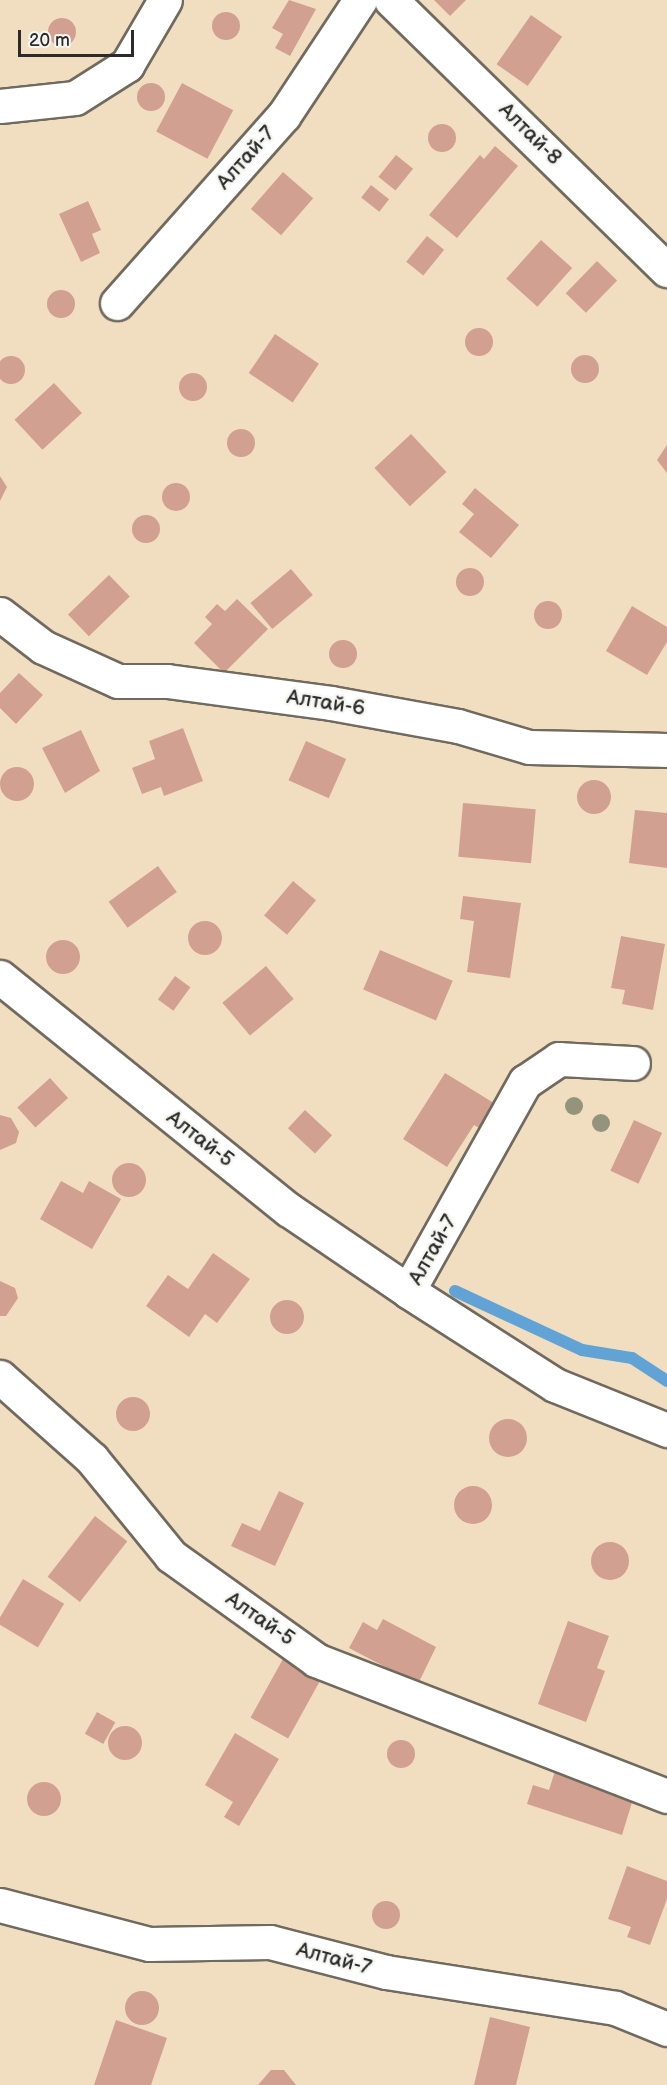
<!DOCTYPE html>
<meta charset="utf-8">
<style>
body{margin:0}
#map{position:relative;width:667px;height:2085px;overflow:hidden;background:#f1dec0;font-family:"Balsamiq Sans",sans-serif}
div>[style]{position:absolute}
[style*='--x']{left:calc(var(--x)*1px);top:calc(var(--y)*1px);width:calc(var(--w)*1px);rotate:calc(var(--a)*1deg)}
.stream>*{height:12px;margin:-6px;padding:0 6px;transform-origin:6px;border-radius:6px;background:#62a3d5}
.building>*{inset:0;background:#d2a090;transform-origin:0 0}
.round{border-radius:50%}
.roads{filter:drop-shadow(2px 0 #706a5f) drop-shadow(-2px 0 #706a5f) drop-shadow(0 2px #706a5f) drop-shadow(0 -2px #706a5f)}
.minor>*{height:33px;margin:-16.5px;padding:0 16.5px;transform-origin:16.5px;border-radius:16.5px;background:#fff}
.trees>*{width:18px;height:18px;margin:-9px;border-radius:50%;background:#94947c}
span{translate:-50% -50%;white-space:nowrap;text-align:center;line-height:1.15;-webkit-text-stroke:5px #f6f6f2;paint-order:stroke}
.street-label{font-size:21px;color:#2b2b2b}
.scale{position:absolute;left:18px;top:30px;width:116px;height:27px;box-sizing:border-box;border:3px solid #2b2b2b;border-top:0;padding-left:8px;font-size:18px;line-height:21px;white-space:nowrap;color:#2b2b2b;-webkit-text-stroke:4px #f6f6f2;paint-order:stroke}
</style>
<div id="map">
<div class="stream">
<i style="--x:455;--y:1291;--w:140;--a:24.9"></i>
<i style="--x:582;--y:1350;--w:51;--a:9.1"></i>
<i style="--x:632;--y:1358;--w:42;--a:33.3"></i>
</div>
<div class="building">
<i style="clip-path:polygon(289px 0,316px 9px,290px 56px,275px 48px,283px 34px,272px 28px)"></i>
<i style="clip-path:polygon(434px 0,466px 0,450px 16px)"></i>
<i class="round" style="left:212px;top:12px;width:28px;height:28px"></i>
<i style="left:531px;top:15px;width:38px;height:60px;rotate:35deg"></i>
<i class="round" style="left:48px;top:18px;width:28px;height:28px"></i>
<i class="round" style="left:137px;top:83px;width:28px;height:28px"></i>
<i style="left:182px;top:83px;width:58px;height:55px;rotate:28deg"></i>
<i class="round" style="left:428px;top:124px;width:28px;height:28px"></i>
<i style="clip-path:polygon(495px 146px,518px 166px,457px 238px,429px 215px,480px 155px,484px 159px)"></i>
<i style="left:396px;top:155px;width:22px;height:28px;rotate:39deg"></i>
<i style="left:283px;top:172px;width:40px;height:49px;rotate:41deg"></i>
<i style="left:371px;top:185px;width:23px;height:16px;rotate:38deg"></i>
<i style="clip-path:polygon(88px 201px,101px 230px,92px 234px,100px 253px,81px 262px,59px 214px)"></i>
<i style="left:427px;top:236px;width:22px;height:33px;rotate:39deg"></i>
<i style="left:541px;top:240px;width:42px;height:52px;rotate:42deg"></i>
<i style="left:597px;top:261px;width:28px;height:45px;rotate:44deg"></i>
<i class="round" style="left:47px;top:290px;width:28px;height:28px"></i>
<i class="round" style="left:465px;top:328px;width:28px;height:28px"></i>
<i style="left:275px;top:334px;width:53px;height:47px;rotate:34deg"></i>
<i class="round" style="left:571px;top:355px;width:28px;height:28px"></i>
<i class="round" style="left:-3px;top:356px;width:28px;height:28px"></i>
<i class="round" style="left:179px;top:373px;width:28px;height:28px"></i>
<i style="left:54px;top:383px;width:41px;height:54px;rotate:47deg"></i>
<i class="round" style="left:227px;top:429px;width:28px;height:28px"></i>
<i style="left:411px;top:434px;width:52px;height:50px;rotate:47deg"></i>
<i style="clip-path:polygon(667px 445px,667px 473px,657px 460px)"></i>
<i style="clip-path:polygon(0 476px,7px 487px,0 501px)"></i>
<i class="round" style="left:162px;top:483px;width:28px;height:28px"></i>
<i style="clip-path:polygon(475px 488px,519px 525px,491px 558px,459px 532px,474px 514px,462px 504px)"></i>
<i class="round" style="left:132px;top:515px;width:28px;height:28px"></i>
<i class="round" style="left:456px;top:568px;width:28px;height:28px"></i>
<i style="left:291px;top:569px;width:34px;height:53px;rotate:50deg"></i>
<i style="left:109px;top:575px;width:30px;height:57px;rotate:46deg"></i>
<i style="clip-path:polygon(237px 599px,268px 629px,224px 673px,194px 643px,212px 624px,205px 617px,217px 604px,225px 611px)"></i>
<i class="round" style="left:534px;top:601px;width:28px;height:28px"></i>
<i style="clip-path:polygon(632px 606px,667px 627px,667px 642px,647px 675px,606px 651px)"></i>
<i class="round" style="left:329px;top:640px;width:28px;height:28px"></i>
<i style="clip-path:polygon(19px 673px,43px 695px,16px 724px,0 708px,0 693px)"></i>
<i style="clip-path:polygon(183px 728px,203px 781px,164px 796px,161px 787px,142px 794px,132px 768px,155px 759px,149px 741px)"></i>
<i style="clip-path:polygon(81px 730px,100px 771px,65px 793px,42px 748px)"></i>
<i style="left:306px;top:741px;width:44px;height:43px;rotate:24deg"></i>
<i class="round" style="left:0;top:767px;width:34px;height:34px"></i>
<i class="round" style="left:577px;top:780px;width:34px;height:34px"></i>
<i style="left:463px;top:803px;width:73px;height:54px;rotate:5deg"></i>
<i style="clip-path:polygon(635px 810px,667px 813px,667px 868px,629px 863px)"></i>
<i style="left:158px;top:866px;width:32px;height:61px;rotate:54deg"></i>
<i style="left:293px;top:881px;width:30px;height:45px;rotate:40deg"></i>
<i style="clip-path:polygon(463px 896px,521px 903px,510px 978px,467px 972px,474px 921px,460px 919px)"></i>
<i class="round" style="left:188px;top:921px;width:34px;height:34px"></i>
<i style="clip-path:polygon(621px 936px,665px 944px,653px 1010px,622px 1004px,625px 990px,611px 988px)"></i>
<i class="round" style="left:46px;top:940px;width:34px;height:34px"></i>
<i style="left:380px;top:950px;width:79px;height:43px;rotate:23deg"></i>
<i style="left:266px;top:966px;width:43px;height:57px;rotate:50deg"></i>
<i style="left:175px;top:976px;width:19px;height:29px;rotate:36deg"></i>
<i style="clip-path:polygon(445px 1073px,502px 1108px,486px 1132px,474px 1125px,447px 1167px,403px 1139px)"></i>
<i style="left:50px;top:1078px;width:27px;height:44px;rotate:48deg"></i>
<i style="left:305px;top:1110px;width:37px;height:25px;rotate:43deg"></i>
<i style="clip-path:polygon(0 1115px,11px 1118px,19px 1132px,16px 1143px,0 1150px)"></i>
<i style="left:634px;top:1120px;width:31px;height:56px;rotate:25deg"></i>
<i class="round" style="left:112px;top:1163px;width:34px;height:34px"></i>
<i style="clip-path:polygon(61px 1181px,83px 1193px,89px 1181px,121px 1199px,92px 1249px,40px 1219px)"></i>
<i style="clip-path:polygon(213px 1253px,250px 1279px,217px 1323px,205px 1314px,189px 1337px,146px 1306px,168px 1275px,188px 1289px)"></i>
<i style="clip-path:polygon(0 1281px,15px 1288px,18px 1298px,6px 1316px,0 1316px)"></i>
<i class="round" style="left:270px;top:1300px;width:34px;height:34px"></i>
<i class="round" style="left:116px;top:1397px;width:34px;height:34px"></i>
<i class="round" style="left:489px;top:1419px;width:38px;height:38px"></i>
<i class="round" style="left:454px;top:1486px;width:38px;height:38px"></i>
<i style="clip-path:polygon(279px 1491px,304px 1503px,275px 1566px,231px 1546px,242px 1523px,260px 1531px)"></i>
<i style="left:95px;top:1516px;width:41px;height:77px;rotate:38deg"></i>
<i class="round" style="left:591px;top:1542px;width:38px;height:38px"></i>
<i style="left:23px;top:1579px;width:48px;height:51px;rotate:31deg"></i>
<i style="clip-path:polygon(383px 1619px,436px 1647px,418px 1684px,349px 1648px,363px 1622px,377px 1630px)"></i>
<i style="clip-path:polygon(568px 1621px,609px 1636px,597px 1668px,605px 1671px,586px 1722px,538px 1704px)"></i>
<i style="left:283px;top:1659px;width:43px;height:67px;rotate:29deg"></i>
<i style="left:97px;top:1712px;width:21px;height:25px;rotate:29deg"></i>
<i class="round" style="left:108px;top:1726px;width:34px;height:34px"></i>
<i style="clip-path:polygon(235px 1733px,279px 1759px,239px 1826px,224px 1817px,233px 1802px,205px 1785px)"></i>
<i class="round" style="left:387px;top:1740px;width:28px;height:28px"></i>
<i style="clip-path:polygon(555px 1771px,634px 1796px,622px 1835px,527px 1804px,533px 1785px,549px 1790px)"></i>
<i class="round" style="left:27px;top:1782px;width:34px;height:34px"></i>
<i style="clip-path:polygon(627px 1866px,667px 1881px,667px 1899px,650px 1945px,627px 1937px,631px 1927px,608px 1919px)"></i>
<i class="round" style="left:372px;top:1901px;width:28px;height:28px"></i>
<i class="round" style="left:125px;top:1991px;width:34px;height:34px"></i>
<i style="clip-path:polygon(490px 2017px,530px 2027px,516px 2085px,474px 2085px)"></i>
<i style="clip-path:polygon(116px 2020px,167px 2038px,151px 2085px,94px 2085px)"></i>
<i style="clip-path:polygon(271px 2070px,284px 2070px,296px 2085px,258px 2085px)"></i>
</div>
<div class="roads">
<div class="minor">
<i style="--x:391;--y:0;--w:386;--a:44.4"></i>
<i style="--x:0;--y:106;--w:75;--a:-6.1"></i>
<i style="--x:75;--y:98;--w:62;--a:-32.4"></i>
<i style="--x:127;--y:65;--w:75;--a:-59.7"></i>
<i style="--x:117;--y:303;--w:251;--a:-48.4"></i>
<i style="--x:284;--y:115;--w:138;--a:-56.5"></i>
<i style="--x:0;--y:614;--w:54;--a:37.5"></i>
<i style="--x:43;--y:647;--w:82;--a:24.4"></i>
<i style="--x:118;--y:681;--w:49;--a:0"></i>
<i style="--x:167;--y:681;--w:165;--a:7.6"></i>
<i style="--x:331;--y:703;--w:129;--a:10.3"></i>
<i style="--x:458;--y:726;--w:74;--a:16.5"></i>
<i style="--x:529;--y:747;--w:138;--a:1.2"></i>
<i style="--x:0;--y:977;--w:371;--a:38.9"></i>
<i style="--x:289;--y:1210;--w:144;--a:34.2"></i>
<i style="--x:408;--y:1291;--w:174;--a:32.6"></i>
<i style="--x:555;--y:1385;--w:121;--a:21.9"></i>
<i style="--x:408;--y:1291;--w:240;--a:-60.8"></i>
<i style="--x:525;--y:1082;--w:41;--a:-34.1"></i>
<i style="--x:559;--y:1059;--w:74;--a:3.1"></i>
<i style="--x:0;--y:1377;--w:123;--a:41.7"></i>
<i style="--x:92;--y:1459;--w:125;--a:50.8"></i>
<i style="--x:171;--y:1556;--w:178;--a:35.6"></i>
<i style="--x:316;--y:1660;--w:376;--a:21.2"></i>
<i style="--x:0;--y:1905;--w:154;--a:14.7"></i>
<i style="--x:149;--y:1944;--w:121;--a:-0.9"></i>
<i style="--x:270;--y:1942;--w:120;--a:14.5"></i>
<i style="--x:386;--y:1972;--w:232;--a:8.9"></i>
<i style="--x:615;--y:2008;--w:56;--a:22"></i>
</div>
</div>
<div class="trees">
<i style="left:574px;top:1106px"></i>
<i style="left:601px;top:1123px"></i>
</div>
<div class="street-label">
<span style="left:530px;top:134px;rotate:45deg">Алтай-8</span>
<span style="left:246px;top:158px;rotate:-48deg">Алтай-7</span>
<span style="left:326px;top:703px;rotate:9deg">Алтай-6</span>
<span style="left:200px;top:1139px;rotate:38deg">Алтай-5</span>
<span style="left:433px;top:1250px;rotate:-60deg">Алтай-7</span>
<span style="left:260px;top:1619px;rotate:35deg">Алтай-5</span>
<span style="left:334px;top:1959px;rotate:15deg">Алтай-7</span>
</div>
<div class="scale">20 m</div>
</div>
